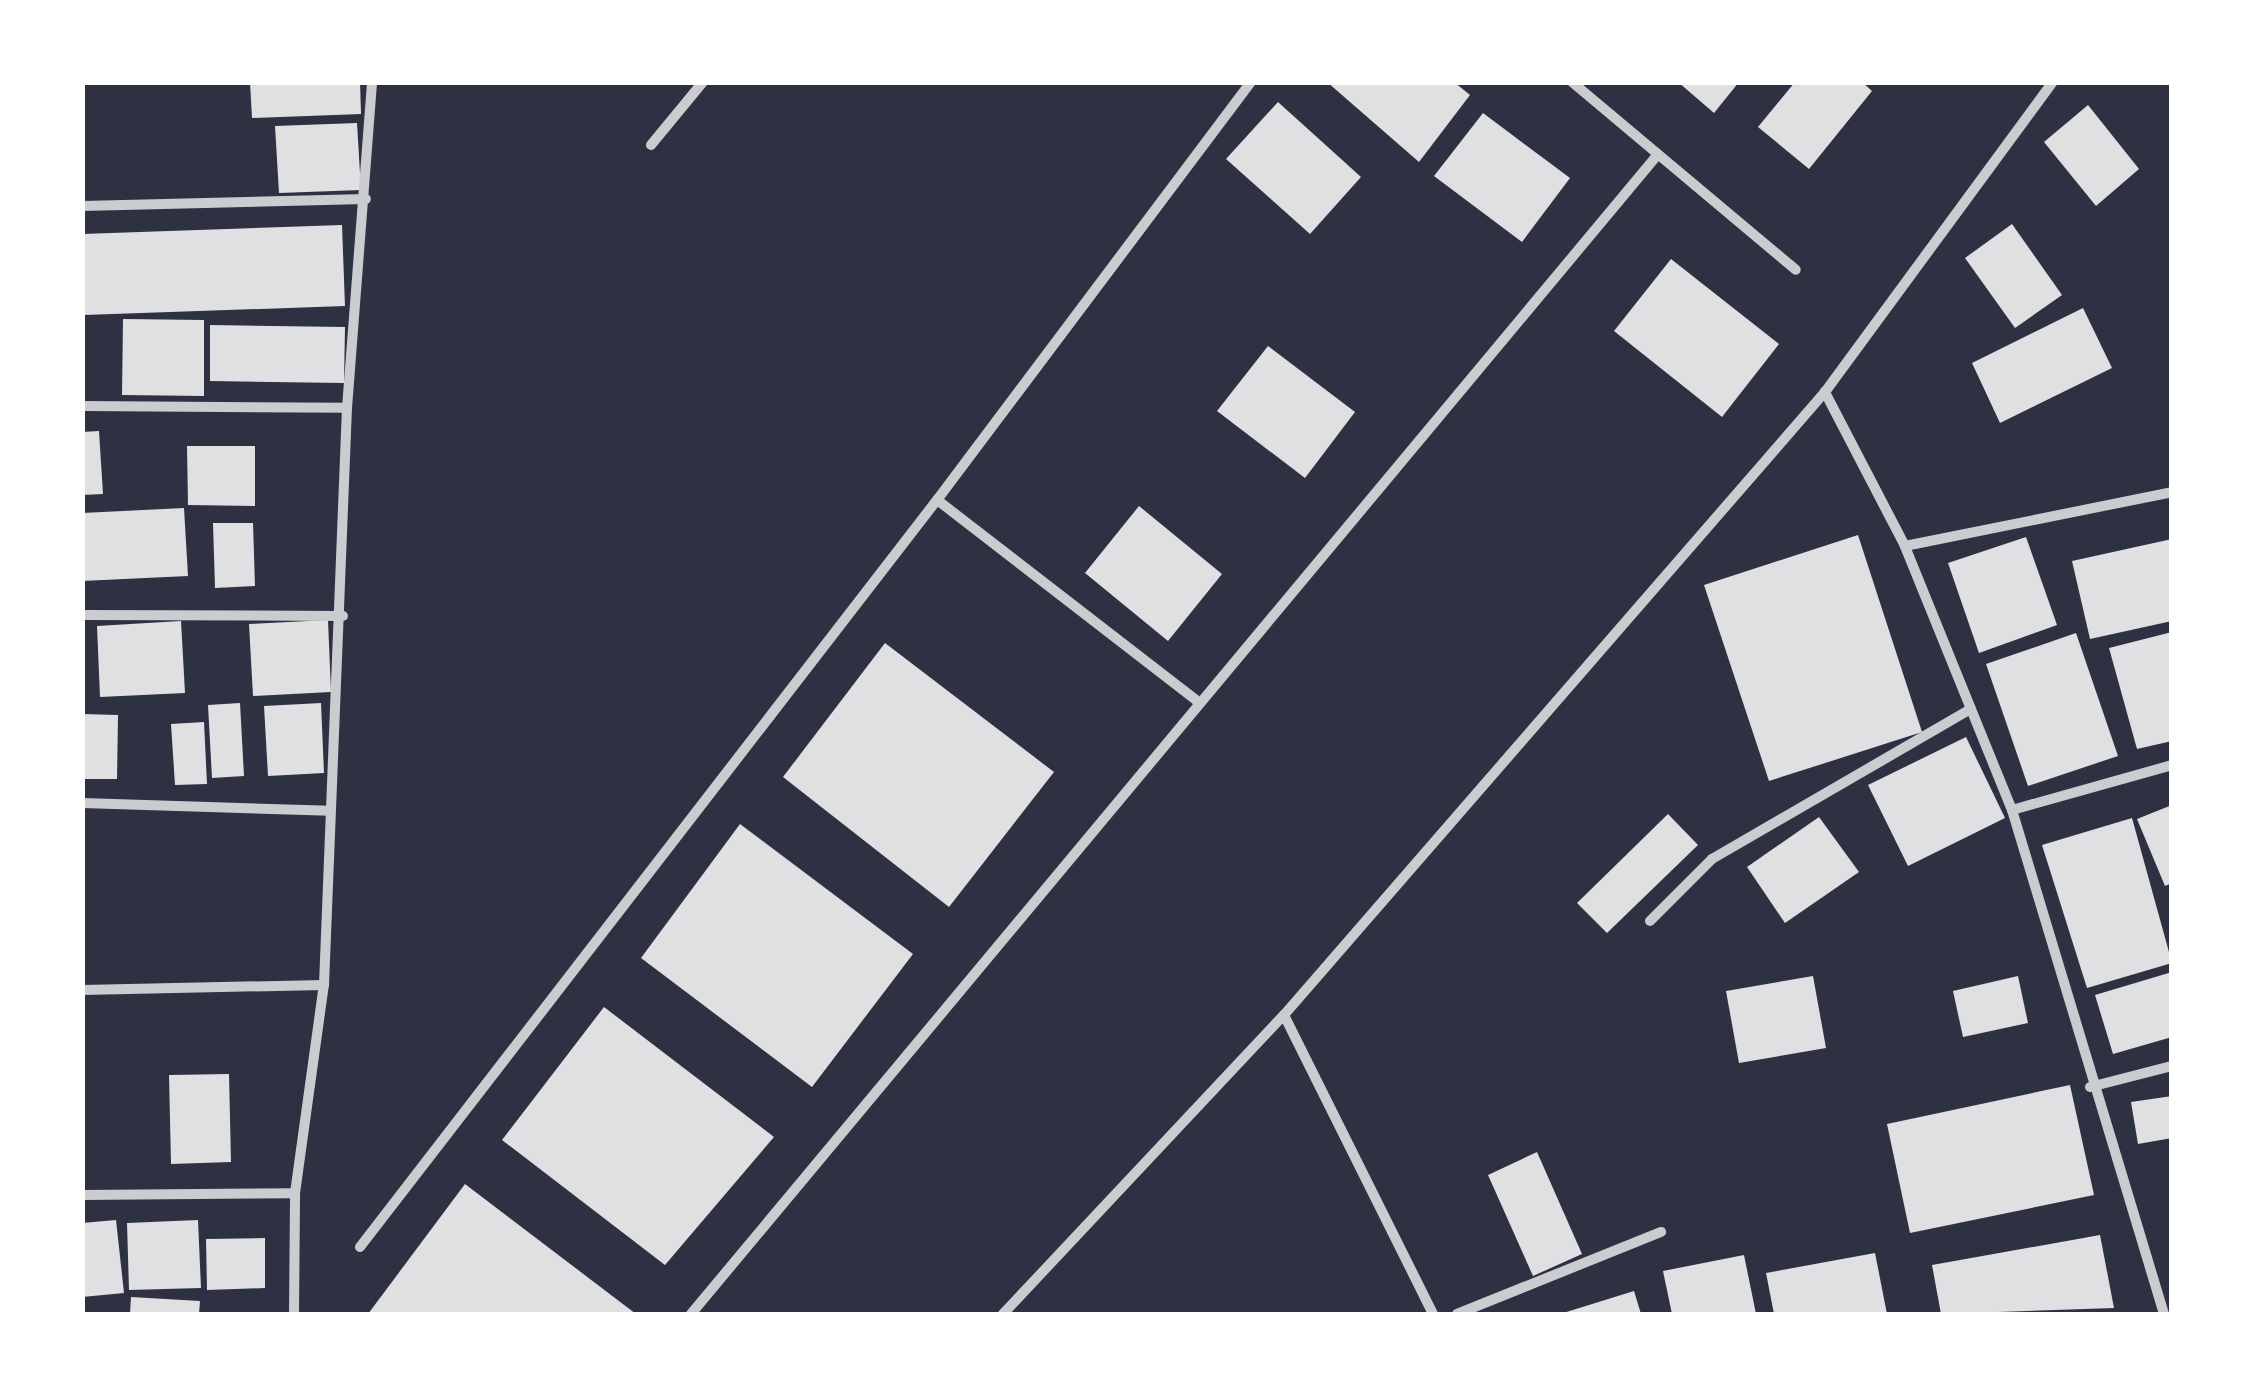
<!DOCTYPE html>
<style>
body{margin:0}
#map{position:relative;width:2254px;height:1397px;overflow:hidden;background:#2d3142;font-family:Jost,sans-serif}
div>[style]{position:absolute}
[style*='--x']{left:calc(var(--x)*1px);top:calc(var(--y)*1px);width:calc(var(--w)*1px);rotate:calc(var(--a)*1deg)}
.building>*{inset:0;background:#e0e0e3}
.minor>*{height:10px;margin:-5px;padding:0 5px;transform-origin:5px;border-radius:5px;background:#caccd0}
span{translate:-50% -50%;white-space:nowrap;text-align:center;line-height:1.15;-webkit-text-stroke:10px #fff;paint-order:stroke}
.frame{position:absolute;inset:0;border:85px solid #fff;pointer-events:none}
</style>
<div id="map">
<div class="building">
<div style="clip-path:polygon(250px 82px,360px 82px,361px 114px,252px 118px)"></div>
<div style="clip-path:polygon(1327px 82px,1454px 82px,1470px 95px,1419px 162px)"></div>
<div style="clip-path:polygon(1678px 82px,1739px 82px,1714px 113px)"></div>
<div style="clip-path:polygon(1795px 82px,1862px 82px,1872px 91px,1809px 169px,1758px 127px)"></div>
<div style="clip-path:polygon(1278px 102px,1361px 177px,1310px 234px,1226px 159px)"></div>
<div style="clip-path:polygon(2088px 105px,2139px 169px,2096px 206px,2044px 142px)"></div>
<div style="clip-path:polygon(1483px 113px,1570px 178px,1522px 242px,1434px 176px)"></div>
<div style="clip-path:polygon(357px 123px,361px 190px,279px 193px,275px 126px)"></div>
<div style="clip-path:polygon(2012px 224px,2062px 295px,2015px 328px,1965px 258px)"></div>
<div style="clip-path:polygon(342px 225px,345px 306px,84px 315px,82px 234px)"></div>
<div style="clip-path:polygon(1671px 259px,1779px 344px,1722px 417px,1614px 331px)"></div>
<div style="clip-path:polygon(2083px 308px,2112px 368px,2000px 423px,1972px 363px)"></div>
<div style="clip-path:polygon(123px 319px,204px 320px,204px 396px,122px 395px)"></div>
<div style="clip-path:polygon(210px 325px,345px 327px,344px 383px,210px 381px)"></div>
<div style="clip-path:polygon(1268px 346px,1355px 412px,1305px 478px,1217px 411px)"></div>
<div style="clip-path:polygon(99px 431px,103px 494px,82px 495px,82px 432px)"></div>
<div style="clip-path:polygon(187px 446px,255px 446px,255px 506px,188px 505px)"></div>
<div style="clip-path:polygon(1139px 506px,1222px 574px,1168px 641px,1085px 573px)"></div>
<div style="clip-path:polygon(184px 508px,188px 576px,82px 581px,82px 513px)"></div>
<div style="clip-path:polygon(213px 523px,253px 523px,255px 586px,215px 588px)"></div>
<div style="clip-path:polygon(1858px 535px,1922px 732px,1769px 781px,1704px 585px)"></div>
<div style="clip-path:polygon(2026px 537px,2057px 625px,1979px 653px,1948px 563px)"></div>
<div style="clip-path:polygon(2172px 539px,2172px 621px,2090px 639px,2072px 561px)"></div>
<div style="clip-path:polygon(328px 620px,331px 692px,253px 696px,249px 624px)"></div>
<div style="clip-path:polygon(181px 621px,185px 693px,100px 697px,97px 626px)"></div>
<div style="clip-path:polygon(2172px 632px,2172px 741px,2137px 749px,2109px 648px)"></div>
<div style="clip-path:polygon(2076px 633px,2118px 756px,2028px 786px,1986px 664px)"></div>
<div style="clip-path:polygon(885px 643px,1054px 772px,949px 907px,783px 777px)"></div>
<div style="clip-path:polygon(240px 703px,244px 776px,212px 778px,208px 705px)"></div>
<div style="clip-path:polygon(321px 703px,324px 773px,268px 776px,264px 706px)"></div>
<div style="clip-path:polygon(82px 714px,118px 715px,117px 779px,82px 779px)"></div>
<div style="clip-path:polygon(204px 722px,207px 784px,175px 785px,171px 724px)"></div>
<div style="clip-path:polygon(1966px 737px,2005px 818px,1908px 866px,1868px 785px)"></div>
<div style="clip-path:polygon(2172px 805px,2172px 883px,2165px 886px,2137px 819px)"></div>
<div style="clip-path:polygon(1668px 814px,1698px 845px,1607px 933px,1577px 903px)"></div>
<div style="clip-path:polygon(1819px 817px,1859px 872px,1785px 923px,1747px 867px)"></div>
<div style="clip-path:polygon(2132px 818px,2172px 963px,2087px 988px,2042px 845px)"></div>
<div style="clip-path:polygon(740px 824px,913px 954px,812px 1087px,641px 958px)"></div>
<div style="clip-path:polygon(2172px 972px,2172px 1037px,2113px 1054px,2095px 995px)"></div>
<div style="clip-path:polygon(1813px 976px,1826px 1048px,1739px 1063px,1726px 991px)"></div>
<div style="clip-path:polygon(2018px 976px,2028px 1023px,1963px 1037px,1953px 991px)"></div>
<div style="clip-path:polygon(604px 1007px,774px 1137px,665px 1265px,502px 1140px)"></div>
<div style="clip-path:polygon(229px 1074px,231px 1162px,171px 1164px,169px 1075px)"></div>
<div style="clip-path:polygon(2070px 1085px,2094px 1195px,1910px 1233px,1887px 1124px)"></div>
<div style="clip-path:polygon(2172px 1096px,2172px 1138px,2138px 1144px,2131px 1102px)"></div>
<div style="clip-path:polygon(1537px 1152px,1582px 1254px,1533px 1276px,1488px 1175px)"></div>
<div style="clip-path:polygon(465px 1184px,636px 1314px,368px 1314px)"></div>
<div style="clip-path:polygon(116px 1220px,124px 1293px,82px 1297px,82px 1223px)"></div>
<div style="clip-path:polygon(198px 1220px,201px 1288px,129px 1290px,127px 1223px)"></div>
<div style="clip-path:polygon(2100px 1235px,2114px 1308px,1941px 1314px,1932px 1265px)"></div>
<div style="clip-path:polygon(265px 1238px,265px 1288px,207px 1290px,206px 1239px)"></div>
<div style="clip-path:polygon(1875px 1253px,1887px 1314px,1774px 1314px,1766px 1273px)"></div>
<div style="clip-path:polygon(1744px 1255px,1756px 1314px,1672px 1314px,1663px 1271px)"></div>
<div style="clip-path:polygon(1634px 1291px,1641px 1314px,1560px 1314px)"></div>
<div style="clip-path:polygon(131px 1297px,200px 1301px,199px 1314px,130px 1314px)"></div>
</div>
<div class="minor">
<div style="--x:1572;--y:82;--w:292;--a:40"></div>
<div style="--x:651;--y:145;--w:82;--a:-50.5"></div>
<div style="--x:82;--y:206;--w:284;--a:-1.4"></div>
<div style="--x:82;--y:406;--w:265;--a:0.4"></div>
<div style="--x:1905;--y:546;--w:174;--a:-117.5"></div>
<div style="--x:1825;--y:392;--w:385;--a:-53.7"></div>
<div style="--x:82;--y:615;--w:261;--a:0.2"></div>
<div style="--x:1196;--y:700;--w:327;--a:-142.3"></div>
<div style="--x:937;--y:500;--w:523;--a:-53.09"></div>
<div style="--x:82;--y:803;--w:248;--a:1.8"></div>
<div style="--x:2012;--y:810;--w:166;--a:-15.7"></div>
<div style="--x:1650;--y:921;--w:88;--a:-45"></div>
<div style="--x:1712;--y:859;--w:299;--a:-30.1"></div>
<div style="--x:82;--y:990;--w:242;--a:-1.2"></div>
<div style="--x:1284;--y:1015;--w:334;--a:63.5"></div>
<div style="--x:2090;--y:1087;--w:85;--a:-14.4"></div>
<div style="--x:82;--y:1195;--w:213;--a:-0.5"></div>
<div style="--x:360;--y:1247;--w:944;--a:-52.32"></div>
<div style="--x:294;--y:1314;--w:121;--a:-89.5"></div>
<div style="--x:295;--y:1193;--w:210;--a:-82.1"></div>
<div style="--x:324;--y:985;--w:577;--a:-87.72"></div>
<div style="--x:347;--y:408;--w:327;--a:-85.6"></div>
<div style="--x:691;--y:1314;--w:1510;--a:-50.18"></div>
<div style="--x:1003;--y:1314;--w:410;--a:-46.8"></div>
<div style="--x:1284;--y:1015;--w:825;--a:-49.03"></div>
<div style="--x:1457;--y:1314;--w:220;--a:-21.9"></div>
<div style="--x:2164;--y:1314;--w:526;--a:-106.78"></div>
<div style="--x:2012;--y:810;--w:285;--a:-112.1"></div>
<div style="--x:1905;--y:546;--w:272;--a:-11.4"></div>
</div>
<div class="frame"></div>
</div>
